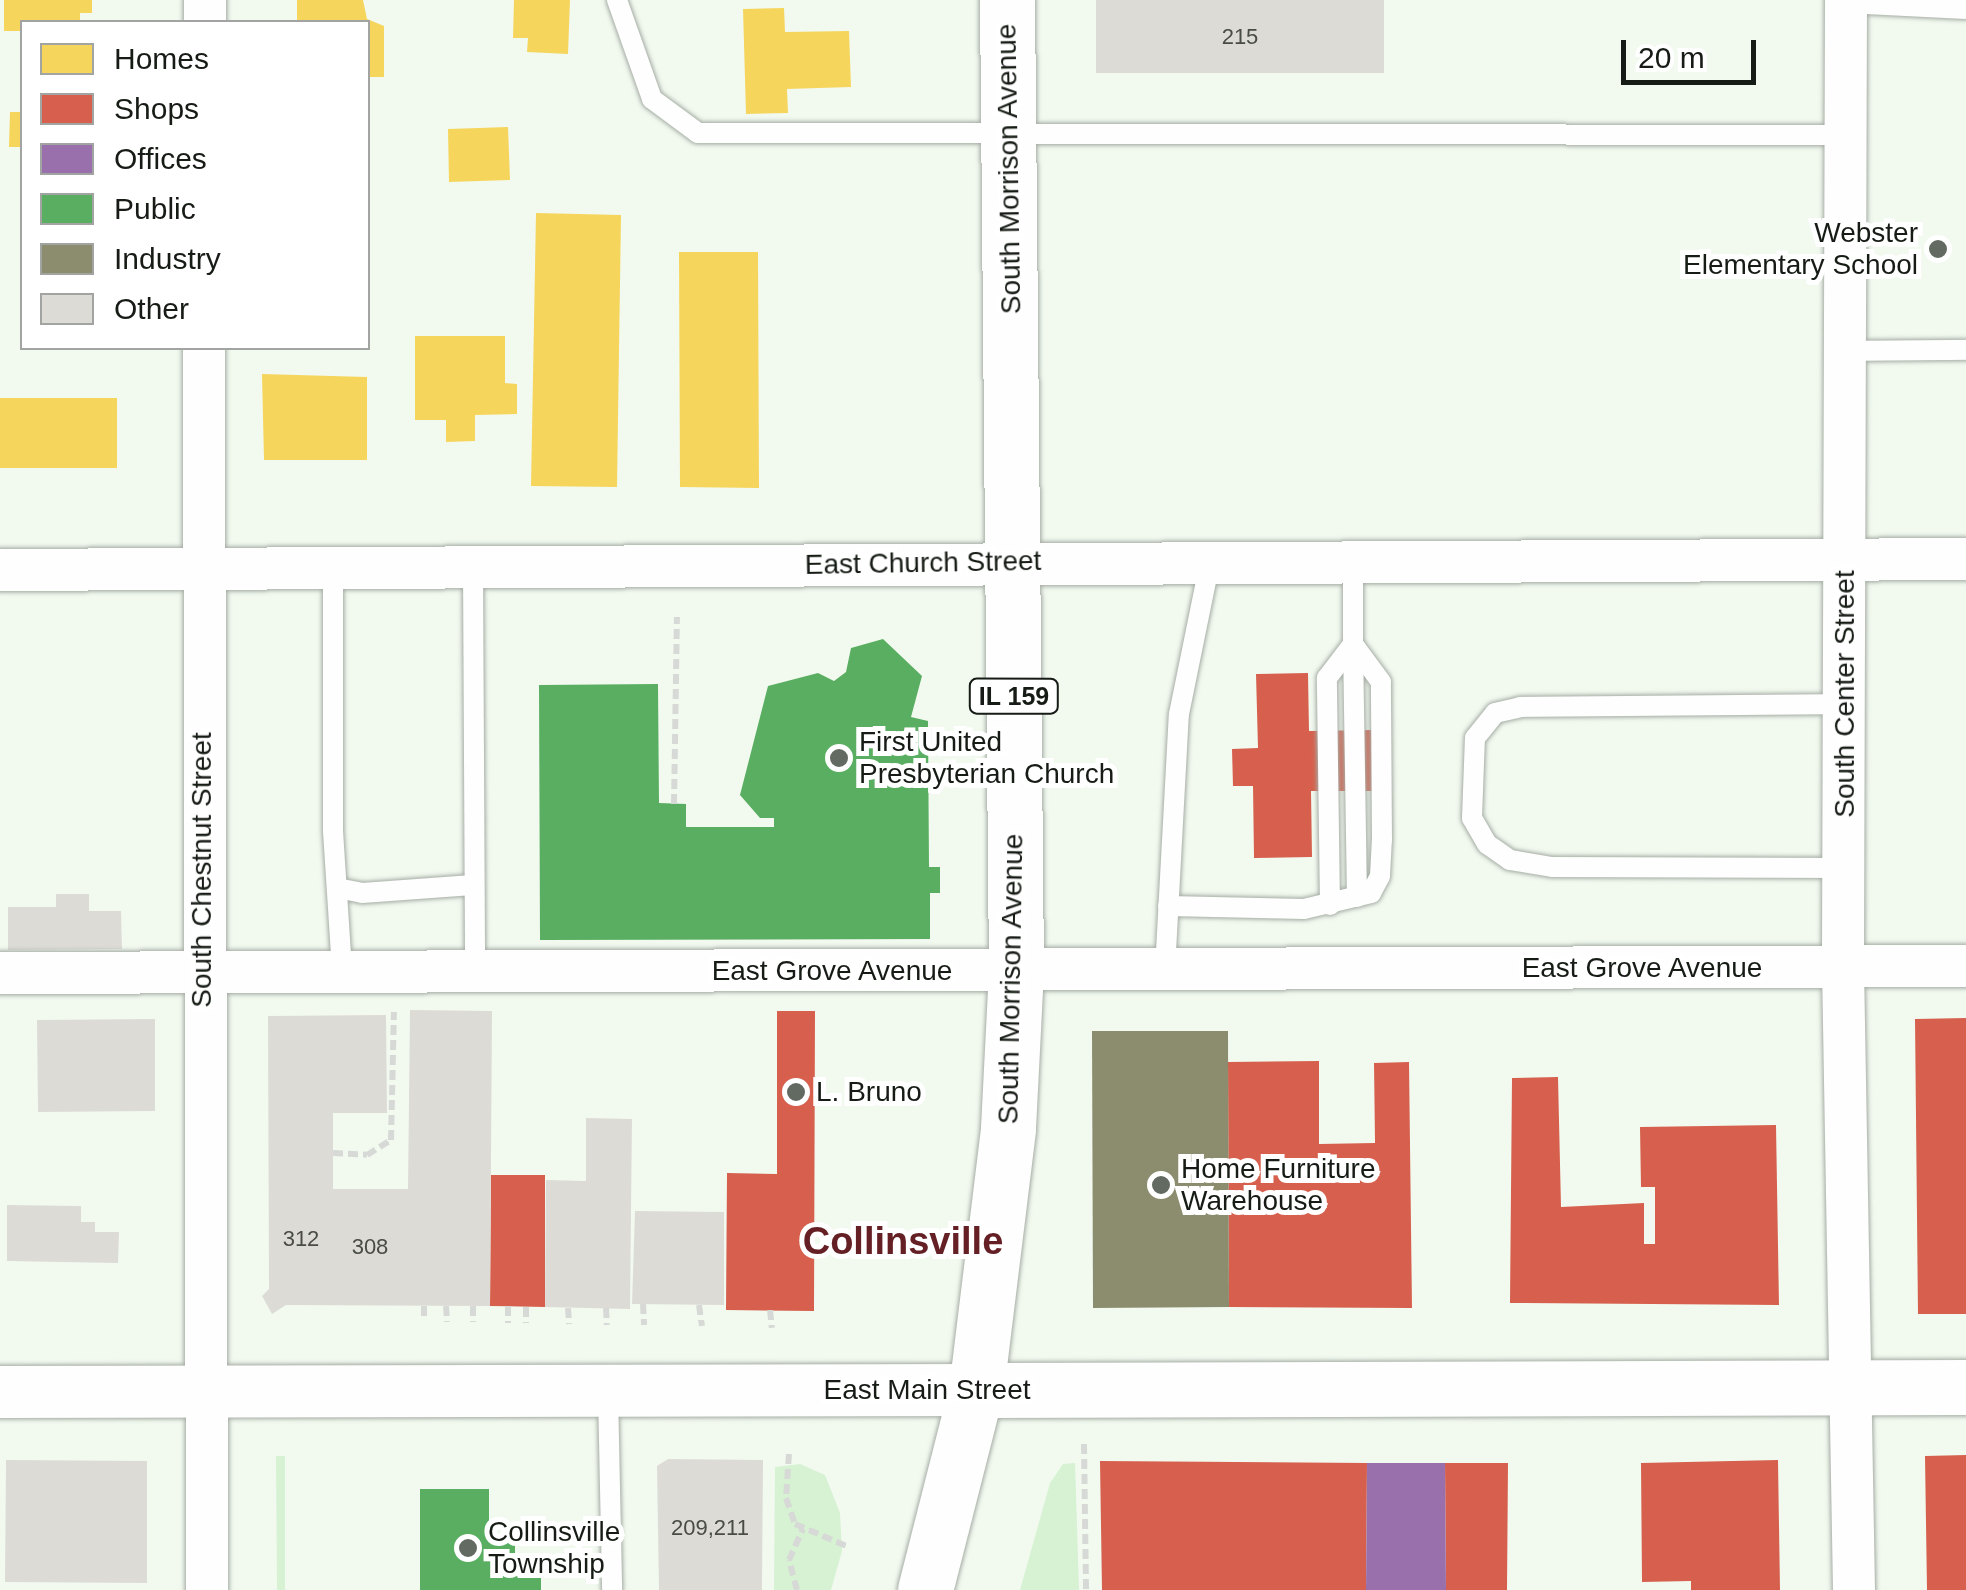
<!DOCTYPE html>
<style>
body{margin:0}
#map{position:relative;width:1966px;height:1590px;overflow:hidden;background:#f2faf0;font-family:Arial,sans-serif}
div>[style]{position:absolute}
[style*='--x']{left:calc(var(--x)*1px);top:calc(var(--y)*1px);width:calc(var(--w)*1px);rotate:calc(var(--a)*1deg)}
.green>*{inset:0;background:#d7f1d3}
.homes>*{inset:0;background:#f6d55c}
.shops>*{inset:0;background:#d6604d}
.offices>*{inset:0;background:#9970ab}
.public>*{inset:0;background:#5aae61}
.industry>*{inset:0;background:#8c8c6e}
.building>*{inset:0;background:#dddbd6}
.path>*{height:6px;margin-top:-3px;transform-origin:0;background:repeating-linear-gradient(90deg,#d7d9d6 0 10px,transparent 0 15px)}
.roads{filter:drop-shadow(0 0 2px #a6ada5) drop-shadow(0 0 2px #a6ada5)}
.service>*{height:20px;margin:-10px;padding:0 10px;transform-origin:10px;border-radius:10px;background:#fdfefd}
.minor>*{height:42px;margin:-21px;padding:0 21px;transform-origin:21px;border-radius:21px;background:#fdfefd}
.tertiary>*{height:52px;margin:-26px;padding:0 26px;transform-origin:26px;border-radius:26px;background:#fdfefd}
.secondary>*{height:55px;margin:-27.5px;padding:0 27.5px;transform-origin:27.5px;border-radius:27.5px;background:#fdfefd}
.primary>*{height:55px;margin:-27.5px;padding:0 27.5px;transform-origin:27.5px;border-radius:27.5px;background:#fdfefd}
.dots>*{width:28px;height:28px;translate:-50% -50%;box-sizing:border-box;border:5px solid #fff;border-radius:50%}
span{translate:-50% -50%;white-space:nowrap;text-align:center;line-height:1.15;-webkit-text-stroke:10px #fff;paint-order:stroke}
.number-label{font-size:22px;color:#484c45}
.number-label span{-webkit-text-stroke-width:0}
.shield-label span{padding:2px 8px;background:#fff;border:2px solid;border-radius:8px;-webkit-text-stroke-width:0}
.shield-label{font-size:25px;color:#161c15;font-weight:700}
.street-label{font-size:28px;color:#161c15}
.poi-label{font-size:28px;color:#161c15}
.right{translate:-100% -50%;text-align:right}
.left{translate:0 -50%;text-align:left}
.district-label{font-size:38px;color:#652026;font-weight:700}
.legend{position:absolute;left:20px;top:20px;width:350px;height:330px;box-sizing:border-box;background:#fff;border:2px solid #a2a4a1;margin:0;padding:12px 18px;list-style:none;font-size:30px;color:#161c15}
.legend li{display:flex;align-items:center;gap:20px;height:50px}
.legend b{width:50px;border:2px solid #a2a4a1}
.scale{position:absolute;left:1621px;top:40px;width:135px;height:45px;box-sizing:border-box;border:5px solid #161c15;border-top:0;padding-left:12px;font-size:30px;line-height:35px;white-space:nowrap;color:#161c15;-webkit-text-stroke:8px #fff;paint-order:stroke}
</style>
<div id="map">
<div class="green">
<div style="clip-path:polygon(276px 1456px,285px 1456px,285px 1590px,277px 1590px)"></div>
<div style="clip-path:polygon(1075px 1463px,1079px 1590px,1020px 1590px,1050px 1483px,1063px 1464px)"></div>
<div style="clip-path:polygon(800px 1464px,825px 1475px,840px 1513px,842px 1551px,831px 1590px,774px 1590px,775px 1467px)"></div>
</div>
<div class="homes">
<div style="clip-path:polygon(4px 0,92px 0,92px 13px,80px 13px,80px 22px,22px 22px,22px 31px,4px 31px)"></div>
<div style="clip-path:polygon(297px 0,363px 0,367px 19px,384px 26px,384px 77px,368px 77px,368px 22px,297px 22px)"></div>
<div style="clip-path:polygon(514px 0,570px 0,568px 54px,527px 52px,528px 38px,513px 38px)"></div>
<div style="clip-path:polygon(784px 8px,785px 32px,849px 31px,851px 87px,787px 89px,788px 113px,746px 114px,743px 9px)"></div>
<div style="clip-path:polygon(10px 112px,22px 112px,22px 147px,9px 147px)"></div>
<div style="clip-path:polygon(508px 127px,510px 180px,449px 182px,448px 129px)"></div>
<div style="clip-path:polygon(536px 213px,621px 215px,617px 487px,531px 486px)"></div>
<div style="clip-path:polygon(679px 252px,758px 252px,759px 488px,680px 487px)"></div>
<div style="clip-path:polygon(415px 336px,505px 336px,505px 383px,517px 384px,517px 414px,475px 415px,475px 441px,446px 442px,446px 420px,415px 420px)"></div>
<div style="clip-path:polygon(262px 374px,367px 377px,367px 460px,264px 460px)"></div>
<div style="clip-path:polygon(0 398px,117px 398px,117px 468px,0 468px)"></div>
</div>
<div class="shops">
<div style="clip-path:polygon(1308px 673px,1309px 731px,1374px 730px,1375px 791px,1311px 791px,1312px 857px,1254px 858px,1253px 786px,1233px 786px,1232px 749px,1258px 748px,1256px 674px)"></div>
<div style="clip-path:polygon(777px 1011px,815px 1011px,814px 1311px,726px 1310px,727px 1173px,777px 1174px)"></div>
<div style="clip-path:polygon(1966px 1018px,1966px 1314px,1918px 1314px,1915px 1019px)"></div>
<div style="clip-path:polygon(1319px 1061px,1319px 1144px,1375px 1143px,1374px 1063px,1409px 1062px,1412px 1308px,1229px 1307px,1228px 1062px)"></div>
<div style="clip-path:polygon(1558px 1077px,1561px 1207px,1644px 1203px,1644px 1244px,1655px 1244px,1655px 1187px,1641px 1187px,1640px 1127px,1776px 1125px,1779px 1305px,1510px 1303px,1512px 1078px)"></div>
<div style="clip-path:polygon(491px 1175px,545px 1175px,545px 1307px,490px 1306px)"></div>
<div style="clip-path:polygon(1966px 1455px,1966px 1590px,1927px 1590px,1925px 1456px)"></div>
<div style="clip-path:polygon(1778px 1460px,1780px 1590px,1691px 1590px,1691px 1581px,1642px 1582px,1641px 1463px)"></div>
<div style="clip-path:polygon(1100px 1461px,1367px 1463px,1366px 1590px,1102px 1590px)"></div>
<div style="clip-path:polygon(1445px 1463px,1508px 1463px,1507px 1590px,1446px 1590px)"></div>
</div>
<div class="offices">
<div style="clip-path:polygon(1367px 1463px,1445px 1463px,1446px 1590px,1366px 1590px)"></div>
</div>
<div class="public">
<div style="clip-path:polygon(883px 639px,922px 676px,911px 717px,928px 721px,929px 867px,940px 867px,940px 893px,930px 893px,930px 939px,540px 940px,539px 685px,658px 684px,659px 803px,686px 804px,686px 827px,774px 827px,774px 818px,760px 818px,740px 795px,768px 686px,818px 673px,834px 681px,846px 672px,851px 648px)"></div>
<div style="clip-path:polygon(420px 1489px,489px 1489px,489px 1536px,515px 1536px,515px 1559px,541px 1559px,541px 1590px,420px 1590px)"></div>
</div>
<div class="industry">
<div style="clip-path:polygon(1092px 1031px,1228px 1031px,1229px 1307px,1093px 1308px)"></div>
</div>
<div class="building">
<div style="clip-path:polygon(1096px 0,1384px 0,1384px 73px,1096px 73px)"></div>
<div style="clip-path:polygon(56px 894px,89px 894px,89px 911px,121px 911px,122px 949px,8px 950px,8px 907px,56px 907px)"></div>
<div style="clip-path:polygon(410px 1010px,492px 1011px,490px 1306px,286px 1305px,272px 1314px,262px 1296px,269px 1289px,268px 1016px,386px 1015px,387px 1113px,333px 1113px,333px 1189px,408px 1189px)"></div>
<div style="clip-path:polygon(155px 1019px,155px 1111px,38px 1112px,37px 1020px)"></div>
<div style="clip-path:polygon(586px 1118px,632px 1119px,630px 1309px,545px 1307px,546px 1180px,586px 1181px)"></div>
<div style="clip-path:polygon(7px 1205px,81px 1206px,81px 1222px,95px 1222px,95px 1232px,119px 1232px,118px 1263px,7px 1261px)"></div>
<div style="clip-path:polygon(635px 1211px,724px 1212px,724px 1305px,632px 1304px)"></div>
<div style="clip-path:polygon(668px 1459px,763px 1460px,762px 1590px,659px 1590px,657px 1466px)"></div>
<div style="clip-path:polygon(6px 1460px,147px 1461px,147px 1583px,5px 1582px)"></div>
</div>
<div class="path">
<div style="--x:674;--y:804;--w:187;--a:-89.1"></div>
<div style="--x:333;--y:1153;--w:34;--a:3"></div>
<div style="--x:367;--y:1155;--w:28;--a:-32"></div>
<div style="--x:391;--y:1140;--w:128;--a:-88.7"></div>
<div style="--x:643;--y:1304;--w:21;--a:87"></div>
<div style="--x:699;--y:1305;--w:21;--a:82"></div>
<div style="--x:424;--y:1306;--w:15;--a:90"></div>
<div style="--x:446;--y:1306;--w:16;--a:86"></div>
<div style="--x:473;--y:1306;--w:16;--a:90"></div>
<div style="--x:508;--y:1306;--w:17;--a:90"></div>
<div style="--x:526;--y:1307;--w:16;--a:90"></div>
<div style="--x:568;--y:1308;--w:16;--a:86"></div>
<div style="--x:606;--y:1308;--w:17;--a:87"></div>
<div style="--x:770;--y:1310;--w:18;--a:84"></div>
<div style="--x:1084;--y:1444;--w:146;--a:89.2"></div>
<div style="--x:789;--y:1454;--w:44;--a:93.9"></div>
<div style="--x:786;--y:1498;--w:28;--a:71"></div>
<div style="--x:795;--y:1524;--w:59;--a:23.1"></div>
<div style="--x:797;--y:1590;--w:31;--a:-105"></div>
<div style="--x:789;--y:1560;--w:34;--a:-66"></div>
</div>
<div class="roads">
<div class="service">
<div style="--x:617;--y:0;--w:105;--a:70.5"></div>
<div style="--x:652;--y:99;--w:57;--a:36.5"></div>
<div style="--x:698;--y:133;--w:1145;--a:0.1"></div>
<div style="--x:1846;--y:3;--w:120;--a:2.9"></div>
<div style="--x:1844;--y:351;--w:122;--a:-0.5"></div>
<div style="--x:473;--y:567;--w:404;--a:89.7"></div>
<div style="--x:333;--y:568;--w:263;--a:90"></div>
<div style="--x:333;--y:831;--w:140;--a:86.3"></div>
<div style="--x:1353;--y:644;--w:253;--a:89.1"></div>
<div style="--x:1844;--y:868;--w:292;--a:-179.8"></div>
<div style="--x:1552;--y:867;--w:43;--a:-170.5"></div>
<div style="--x:1510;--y:860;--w:28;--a:-145"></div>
<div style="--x:1487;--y:844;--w:30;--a:-120"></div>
<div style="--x:1472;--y:818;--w:80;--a:-87.9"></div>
<div style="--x:1475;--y:738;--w:32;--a:-51"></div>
<div style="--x:1495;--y:713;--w:26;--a:-13"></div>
<div style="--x:1520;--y:707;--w:325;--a:-0.5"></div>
<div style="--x:337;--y:888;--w:25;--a:11"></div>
<div style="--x:362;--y:893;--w:111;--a:-4.1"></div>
<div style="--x:1330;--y:905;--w:227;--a:-90.8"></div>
<div style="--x:1327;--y:678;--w:43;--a:-52.6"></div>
<div style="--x:1168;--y:906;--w:136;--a:1.3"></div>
<div style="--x:1304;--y:909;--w:69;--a:-13.4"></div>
<div style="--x:1371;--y:893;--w:19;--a:-62"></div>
<div style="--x:1380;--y:876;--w:36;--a:-87"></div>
<div style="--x:1382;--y:840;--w:158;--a:-90.4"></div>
<div style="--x:1381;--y:682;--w:47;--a:-126.4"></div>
<div style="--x:1353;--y:644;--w:84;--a:-90"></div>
<div style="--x:1165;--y:970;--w:256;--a:-86.9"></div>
<div style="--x:1179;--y:714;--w:156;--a:-78.5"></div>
<div style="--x:608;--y:1392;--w:198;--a:88.8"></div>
</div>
<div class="minor">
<div style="--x:1846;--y:0;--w:967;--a:90.18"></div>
<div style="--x:1843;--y:967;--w:623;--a:88.99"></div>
<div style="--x:205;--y:22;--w:22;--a:-90"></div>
<div style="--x:204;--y:348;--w:1242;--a:89.86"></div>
<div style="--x:0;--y:570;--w:1966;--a:-0.32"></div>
<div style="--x:0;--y:973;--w:1966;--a:-0.2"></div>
</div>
<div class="tertiary">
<div style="--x:0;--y:1392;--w:976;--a:-0.12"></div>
</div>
<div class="secondary">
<div style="--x:976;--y:1390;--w:990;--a:-0.17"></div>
</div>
<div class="primary">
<div style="--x:925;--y:1590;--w:206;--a:-75.7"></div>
<div style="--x:976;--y:1390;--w:264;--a:-83"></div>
<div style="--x:1008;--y:1128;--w:157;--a:-87.1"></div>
<div style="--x:1016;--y:971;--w:971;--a:-90.53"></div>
</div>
</div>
<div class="dots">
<div style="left:1938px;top:249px;background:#636a62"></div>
<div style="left:839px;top:758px;background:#636a62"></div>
<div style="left:796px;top:1092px;background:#636a62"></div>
<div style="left:1161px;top:1185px;background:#636a62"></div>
<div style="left:468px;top:1548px;background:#636a62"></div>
</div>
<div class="number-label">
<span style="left:1240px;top:37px">215</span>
<span style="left:301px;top:1239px">312</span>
<span style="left:370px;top:1247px">308</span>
<span style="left:710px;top:1528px">209,211</span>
</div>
<div class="shield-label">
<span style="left:1014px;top:696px">IL 159</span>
</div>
<div class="street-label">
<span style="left:1009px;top:169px;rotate:-91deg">South Morrison Avenue</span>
<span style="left:923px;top:563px;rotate:-1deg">East Church Street</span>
<span style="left:1845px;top:694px;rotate:-90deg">South Center Street</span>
<span style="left:202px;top:870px;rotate:-90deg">South Chestnut Street</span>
<span style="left:1642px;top:968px">East Grove Avenue</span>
<span style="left:832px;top:971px">East Grove Avenue</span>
<span style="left:1011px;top:979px;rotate:-89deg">South Morrison Avenue</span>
<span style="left:927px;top:1390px">East Main Street</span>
</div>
<div class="poi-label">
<span class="right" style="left:1918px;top:249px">Webster<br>Elementary School</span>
<span class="left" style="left:859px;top:758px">First United<br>Presbyterian Church</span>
<span class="left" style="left:816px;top:1092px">L. Bruno</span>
<span class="left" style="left:1181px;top:1185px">Home Furniture<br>Warehouse</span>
<span class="left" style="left:488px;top:1548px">Collinsville<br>Township</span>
</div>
<div class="district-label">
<span style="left:903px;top:1242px">Collinsville</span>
</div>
<ul class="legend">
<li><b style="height:28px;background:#f6d55c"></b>Homes</li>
<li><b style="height:28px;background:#d6604d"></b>Shops</li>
<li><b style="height:28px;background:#9970ab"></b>Offices</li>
<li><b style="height:28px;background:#5aae61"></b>Public</li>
<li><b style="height:28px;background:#8c8c6e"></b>Industry</li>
<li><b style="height:28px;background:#dddbd6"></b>Other</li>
</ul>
<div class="scale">20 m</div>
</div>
